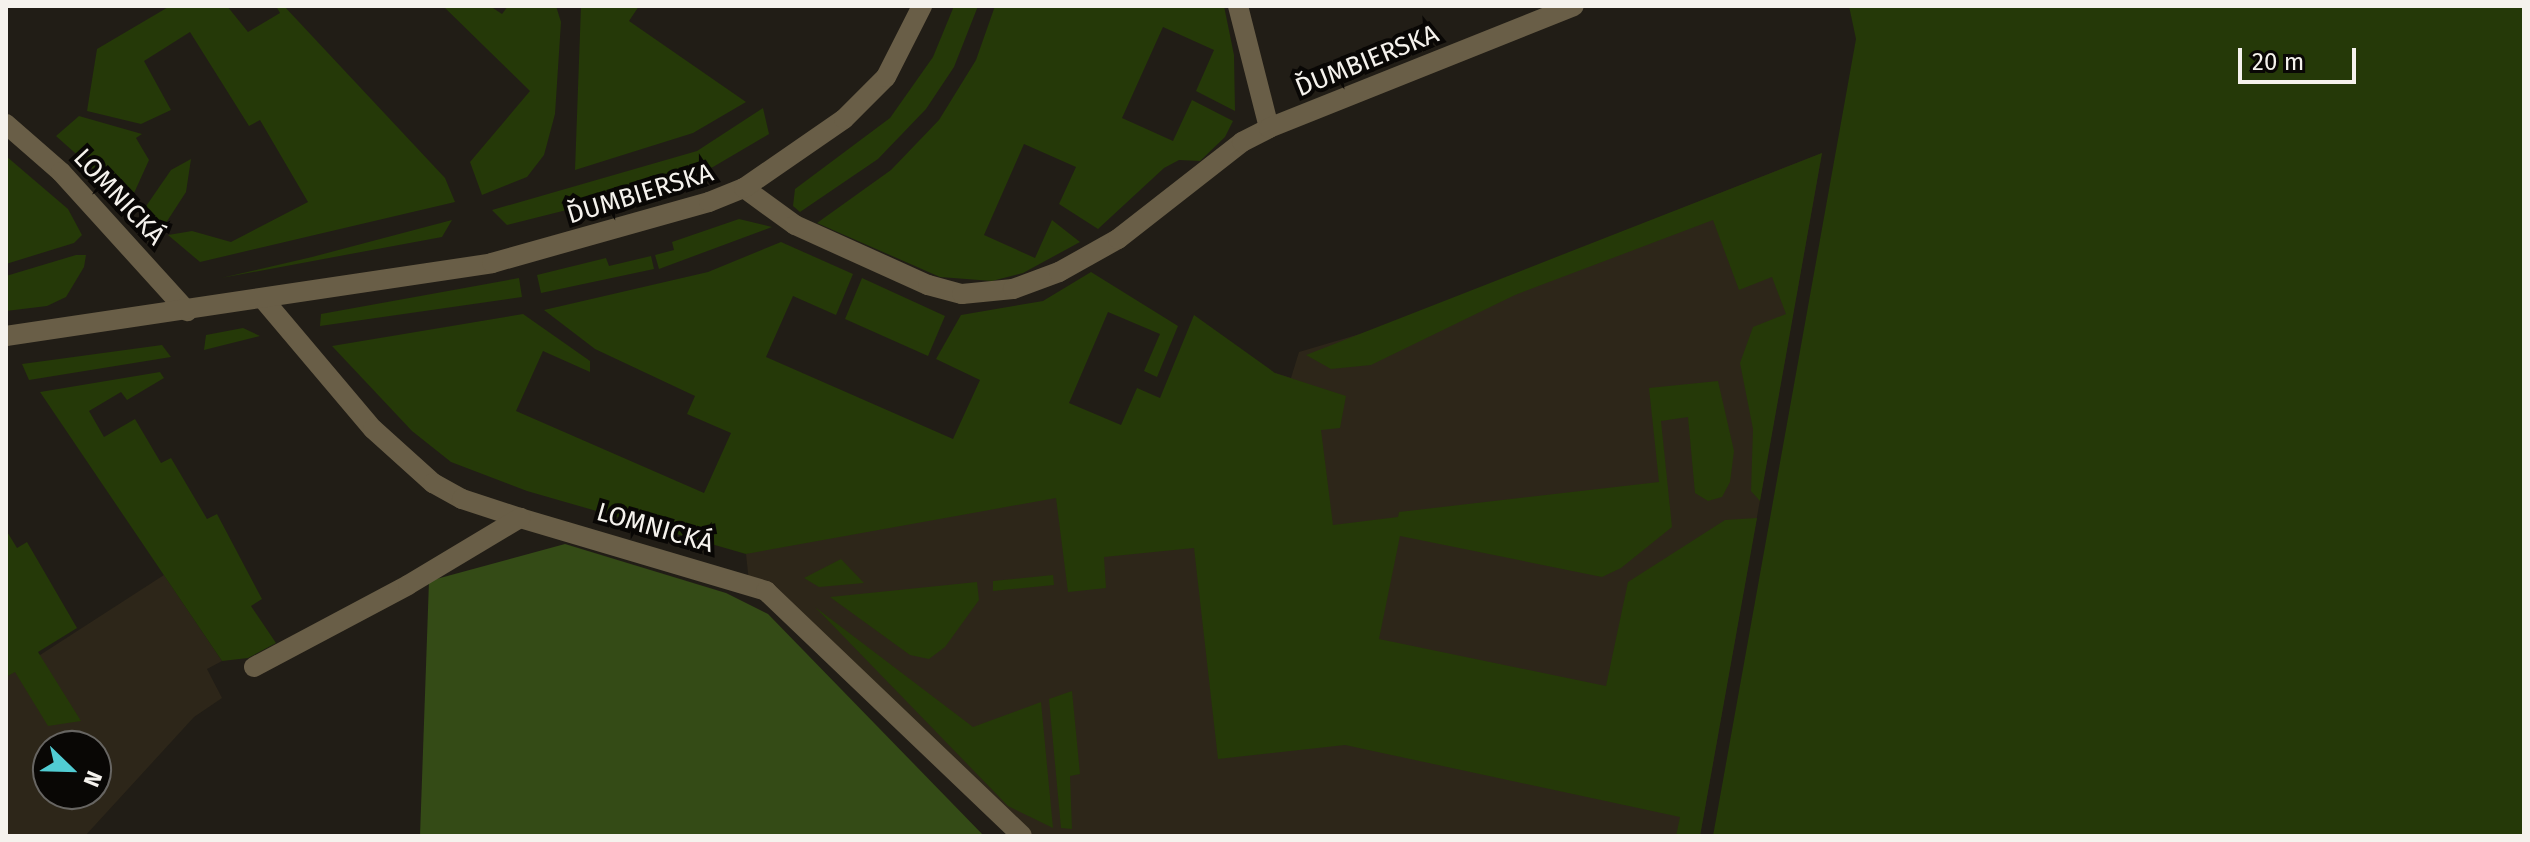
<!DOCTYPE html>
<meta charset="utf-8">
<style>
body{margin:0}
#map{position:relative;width:2530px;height:842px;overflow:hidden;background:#211d16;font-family:"Fira Sans",sans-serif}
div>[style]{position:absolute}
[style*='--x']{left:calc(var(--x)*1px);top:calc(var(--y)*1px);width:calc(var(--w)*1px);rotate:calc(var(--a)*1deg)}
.built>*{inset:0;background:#2d2619}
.green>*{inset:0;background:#253908}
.forest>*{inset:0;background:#344b16}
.minor>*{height:20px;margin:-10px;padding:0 10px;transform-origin:10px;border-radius:10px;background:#695e47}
span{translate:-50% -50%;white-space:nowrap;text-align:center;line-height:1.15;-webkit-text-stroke:8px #090705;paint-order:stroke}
.street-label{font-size:26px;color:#f5f2ed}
.frame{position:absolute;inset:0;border:8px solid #f5f2ed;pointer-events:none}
.north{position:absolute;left:32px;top:730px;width:80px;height:80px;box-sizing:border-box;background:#090705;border:2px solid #676562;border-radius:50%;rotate:113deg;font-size:22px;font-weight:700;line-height:32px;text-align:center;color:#f5f2ed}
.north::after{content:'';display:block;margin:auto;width:28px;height:36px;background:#51ccd3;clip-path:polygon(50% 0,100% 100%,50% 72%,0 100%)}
.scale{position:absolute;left:2238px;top:48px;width:118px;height:36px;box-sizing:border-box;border:4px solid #f5f2ed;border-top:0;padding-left:10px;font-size:24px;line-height:28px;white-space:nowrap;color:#f5f2ed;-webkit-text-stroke:6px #090705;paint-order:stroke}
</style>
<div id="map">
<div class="built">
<div style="clip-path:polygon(1822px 153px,1700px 836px,1022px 836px,749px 582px,746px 554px,1275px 373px,1291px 378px,1299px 352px,1370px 331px)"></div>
<div style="clip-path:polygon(evenodd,164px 575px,222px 661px,207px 669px,222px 698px,194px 717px,85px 836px,6px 836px,6px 677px,164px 575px,48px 746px,96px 746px,96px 794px,48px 794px,48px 746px)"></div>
</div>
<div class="green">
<div style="clip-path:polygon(170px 6px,227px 6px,248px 32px,280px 13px,276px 6px,284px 6px,445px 178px,455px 202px,200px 262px,168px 235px,192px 231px,231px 242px,308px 202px,260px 120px,249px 126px,190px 32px,144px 61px,171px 110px,141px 124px,87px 111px,97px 49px)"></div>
<div style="clip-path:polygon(443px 6px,490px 6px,502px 14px,508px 6px,556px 6px,561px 22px,555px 114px,544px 155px,527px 177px,482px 195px,470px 162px,530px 91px)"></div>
<div style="clip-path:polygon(581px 6px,639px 6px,629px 21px,746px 102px,693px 133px,575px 170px)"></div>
<div style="clip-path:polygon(954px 6px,978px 6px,954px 67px,926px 109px,878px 159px,800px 212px,793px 206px,795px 189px,890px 118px,933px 57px)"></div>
<div style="clip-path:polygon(995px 6px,1224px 6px,1234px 55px,1235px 111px,1196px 91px,1214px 50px,1163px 27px,1122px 118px,1173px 141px,1192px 100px,1233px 121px,1225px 137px,1200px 161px,1179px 160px,1164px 168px,1098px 229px,1059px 204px,1076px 167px,1024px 144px,984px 235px,1035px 258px,1052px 220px,1080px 242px,1023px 273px,992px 281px,940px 277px,817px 223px,891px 170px,939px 120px,976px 60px)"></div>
<div style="clip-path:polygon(1849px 6px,2524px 6px,2524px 836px,1713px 836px,1856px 39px)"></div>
<div style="clip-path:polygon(763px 108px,769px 134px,713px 167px,670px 184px,507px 225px,492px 210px,697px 151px)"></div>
<div style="clip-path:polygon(79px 116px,142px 134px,136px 138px,149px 160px,130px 202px,56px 136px)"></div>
<div style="clip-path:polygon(1822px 153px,1760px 501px,1751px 491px,1753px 429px,1740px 363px,1753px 327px,1786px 314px,1772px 277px,1739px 290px,1713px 220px,1515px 295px,1371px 365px,1331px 369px,1306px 355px)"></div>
<div style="clip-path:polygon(6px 156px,68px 209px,82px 235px,74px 243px,6px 264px)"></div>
<div style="clip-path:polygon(191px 159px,186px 192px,162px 229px,142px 212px,171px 170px)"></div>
<div style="clip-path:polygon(739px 219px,772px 227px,659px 269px,655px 255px,674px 250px,672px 242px)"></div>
<div style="clip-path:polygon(452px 220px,442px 237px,221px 278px,312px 257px)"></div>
<div style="clip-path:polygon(781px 242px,853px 274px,836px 315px,793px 296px,766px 357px,953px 439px,980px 380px,936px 359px,961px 315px,1043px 301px,1091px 272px,1178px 326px,1157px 377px,1144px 371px,1160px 334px,1108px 312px,1069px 403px,1121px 425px,1137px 388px,1160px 398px,1194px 315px,1275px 373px,1346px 396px,1340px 428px,1321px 430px,1333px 525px,1398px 517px,1399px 512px,1659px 482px,1649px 388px,1718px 381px,1734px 451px,1730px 482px,1722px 497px,1708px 501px,1695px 493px,1688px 417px,1661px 421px,1672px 527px,1621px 568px,1602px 577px,1400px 536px,1379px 639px,1606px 686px,1628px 582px,1725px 520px,1757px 518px,1700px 836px,1676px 836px,1680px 817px,1345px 745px,1218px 759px,1194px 548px,1104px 557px,1106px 588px,1068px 592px,1056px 498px,746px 554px,527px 491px,451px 462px,412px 431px,332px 346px,523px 314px,590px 361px,590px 372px,543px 351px,516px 411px,704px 493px,731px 433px,687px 414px,695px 396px,595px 349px,544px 310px,708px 272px)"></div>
<div style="clip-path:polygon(76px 255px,86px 255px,84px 267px,66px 297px,47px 306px,6px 311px,6px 276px)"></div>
<div style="clip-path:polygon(651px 256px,654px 269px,541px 293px,537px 275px,606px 258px,609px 266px)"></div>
<div style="clip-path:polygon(519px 278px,522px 297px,320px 326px,321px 314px)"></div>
<div style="clip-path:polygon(862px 278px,945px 316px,928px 356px,845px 319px)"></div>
<div style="clip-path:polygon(243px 328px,260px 336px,204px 350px,206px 335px)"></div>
<div style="clip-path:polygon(162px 345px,171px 357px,29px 380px,22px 364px)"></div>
<div style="clip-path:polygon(160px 372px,164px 378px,127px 400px,121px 392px,89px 411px,104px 437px,135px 419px,161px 463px,171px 458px,207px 519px,217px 514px,262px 599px,251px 606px,276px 643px,248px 658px,222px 661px,40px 392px)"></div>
<div style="clip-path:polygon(6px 530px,17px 548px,27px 542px,77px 628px,38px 652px,81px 721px,48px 726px,15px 672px,6px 677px)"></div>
<div style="clip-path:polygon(841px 559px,864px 583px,819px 587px,804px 578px)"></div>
<div style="clip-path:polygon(1053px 575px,1054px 585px,993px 591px,993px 581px)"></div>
<div style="clip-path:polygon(977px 582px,979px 600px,945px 647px,929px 659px,910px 655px,830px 597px)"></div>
<div style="clip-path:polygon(815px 607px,973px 727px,1041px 702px,1053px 828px,1008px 806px)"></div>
<div style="clip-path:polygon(1072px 691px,1080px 774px,1070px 776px,1072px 829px,1061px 828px,1049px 699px)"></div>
</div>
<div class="forest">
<div style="clip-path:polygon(565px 544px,726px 593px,768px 614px,984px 836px,420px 836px,429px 581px)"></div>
</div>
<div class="minor">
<div style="--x:1238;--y:6;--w:126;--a:75.7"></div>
<div style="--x:6;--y:124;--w:73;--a:41.1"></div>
<div style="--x:61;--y:172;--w:188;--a:47.8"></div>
<div style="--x:744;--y:188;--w:63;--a:36"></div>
<div style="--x:795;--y:225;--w:146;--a:24.3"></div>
<div style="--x:928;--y:285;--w:35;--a:15"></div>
<div style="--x:962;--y:294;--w:51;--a:-5.6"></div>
<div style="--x:1013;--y:289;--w:49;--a:-20.3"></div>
<div style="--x:1059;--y:272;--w:68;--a:-29.2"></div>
<div style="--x:1118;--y:239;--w:157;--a:-38"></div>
<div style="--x:1242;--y:142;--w:30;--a:-27"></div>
<div style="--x:1269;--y:128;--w:328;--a:-21.8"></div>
<div style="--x:263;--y:299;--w:170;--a:49.8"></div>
<div style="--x:373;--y:429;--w:81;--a:42"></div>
<div style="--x:433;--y:483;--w:33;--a:29"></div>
<div style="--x:462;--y:499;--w:61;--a:18.1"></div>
<div style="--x:520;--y:518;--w:257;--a:16.5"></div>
<div style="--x:766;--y:591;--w:354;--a:43.7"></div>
<div style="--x:6;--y:336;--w:491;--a:-8.5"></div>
<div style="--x:492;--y:263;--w:225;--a:-15.7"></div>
<div style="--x:709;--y:202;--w:38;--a:-22"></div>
<div style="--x:744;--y:188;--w:121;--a:-34.6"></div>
<div style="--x:844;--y:119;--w:59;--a:-45"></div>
<div style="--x:886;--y:77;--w:80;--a:-63.1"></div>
<div style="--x:254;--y:667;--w:174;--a:-28"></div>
<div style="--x:408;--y:585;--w:131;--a:-30.9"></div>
</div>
<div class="street-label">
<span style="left:1367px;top:61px;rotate:-22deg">ĎUMBIERSKA</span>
<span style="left:640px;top:194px;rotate:-17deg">ĎUMBIERSKA</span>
<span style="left:119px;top:197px;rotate:47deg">LOMNICKÁ</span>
<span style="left:655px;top:528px;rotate:16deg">LOMNICKÁ</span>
</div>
<div class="frame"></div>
<div class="north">N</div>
<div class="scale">20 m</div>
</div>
